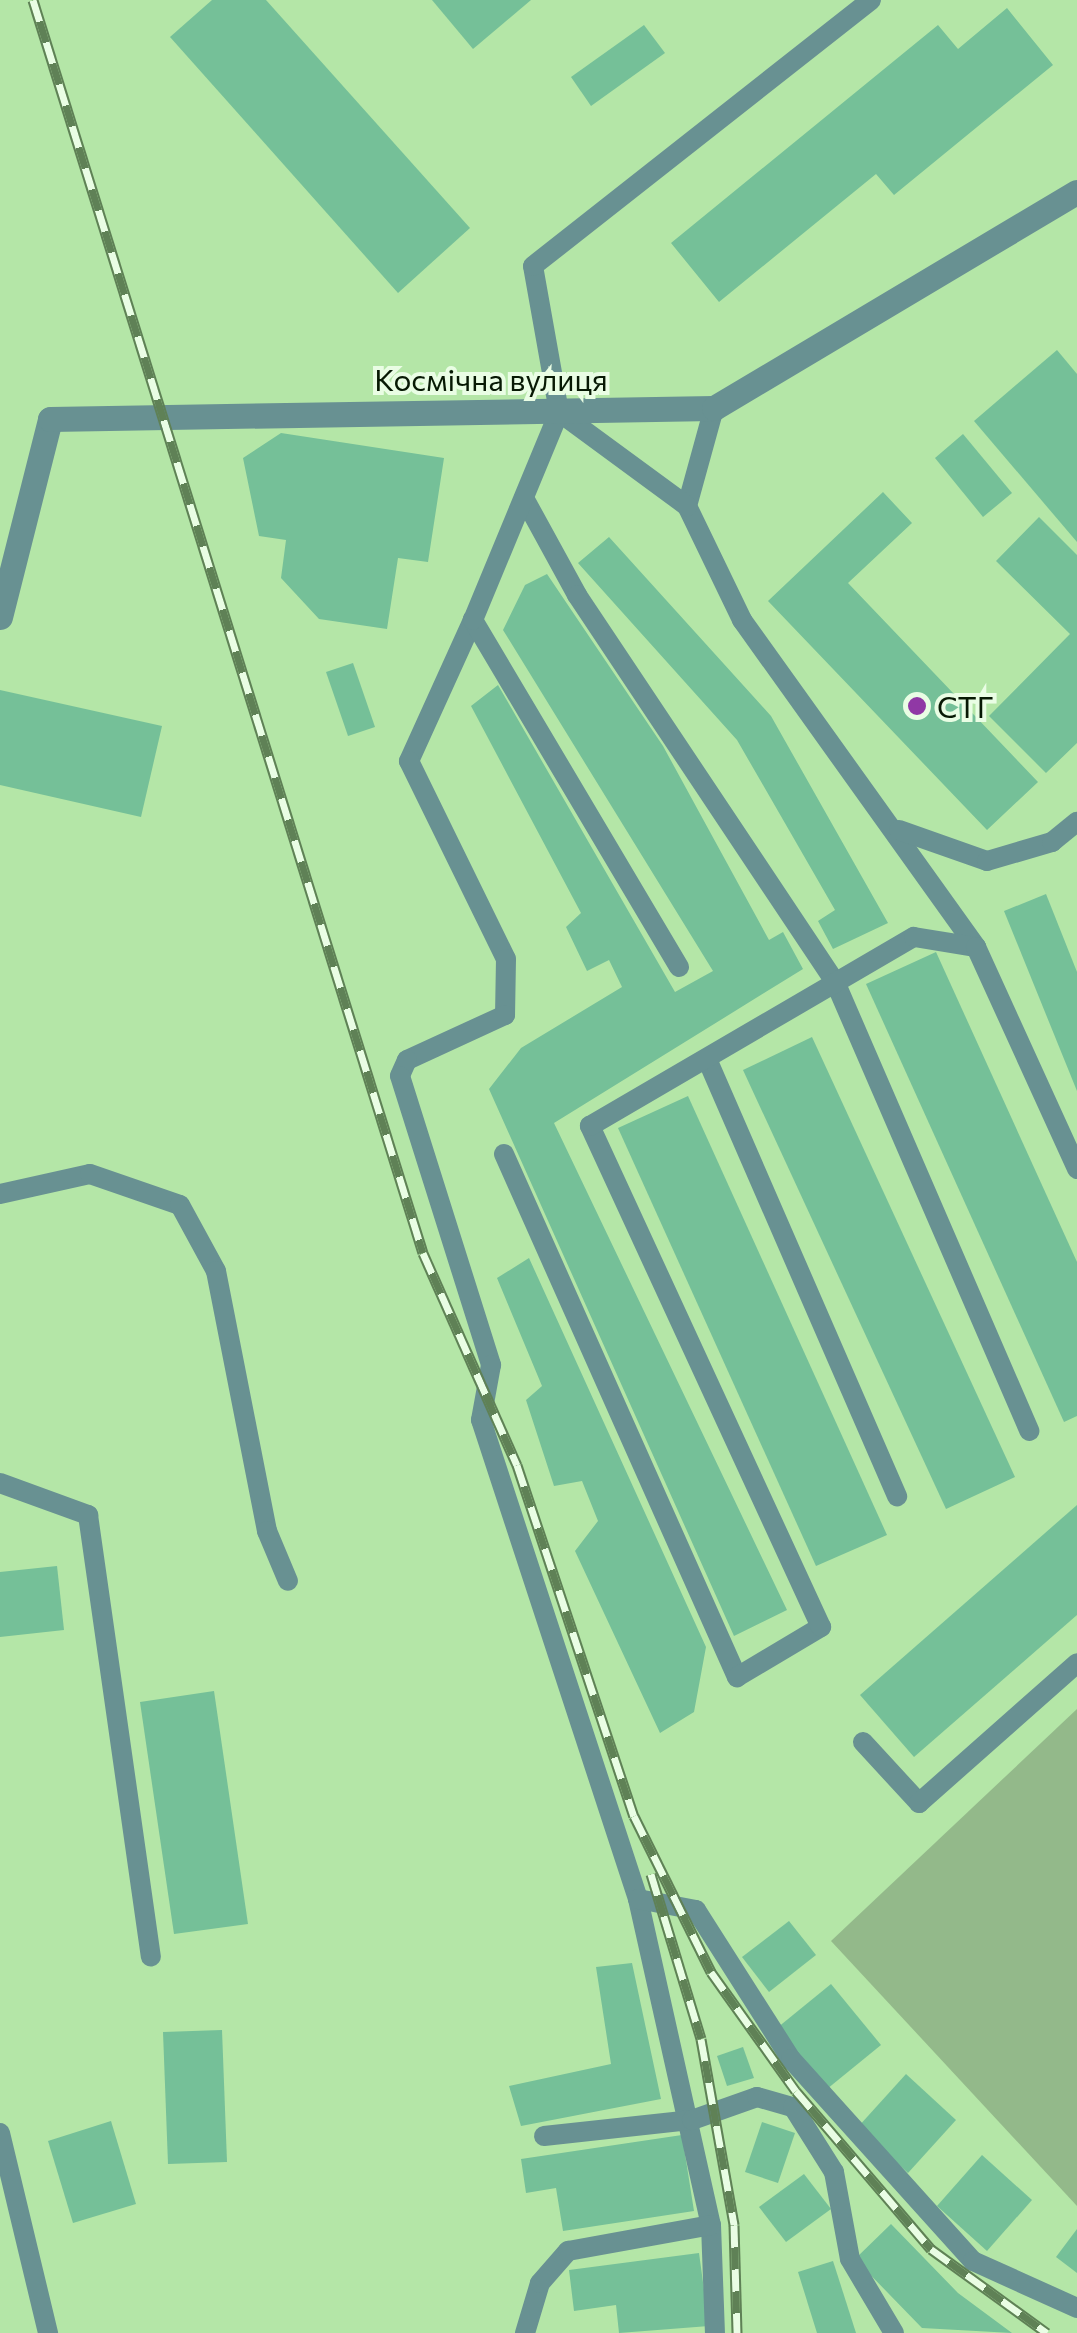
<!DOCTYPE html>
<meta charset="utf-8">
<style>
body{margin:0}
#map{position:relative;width:1077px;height:2333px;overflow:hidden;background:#b4e6a7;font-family:Commissioner,sans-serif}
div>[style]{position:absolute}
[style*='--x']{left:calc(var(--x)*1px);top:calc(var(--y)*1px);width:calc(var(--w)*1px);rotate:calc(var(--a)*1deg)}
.green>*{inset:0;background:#93b98a}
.building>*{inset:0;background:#75c098}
.service>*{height:20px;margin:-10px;padding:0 10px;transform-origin:10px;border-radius:10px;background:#689192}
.minor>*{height:25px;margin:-12.5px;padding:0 12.5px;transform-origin:12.5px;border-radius:12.5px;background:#689192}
.rail>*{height:11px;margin-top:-5.5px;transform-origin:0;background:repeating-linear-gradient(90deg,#e9fde4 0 22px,#5f8156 0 44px);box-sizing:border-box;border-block:2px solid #5f8156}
.dots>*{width:28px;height:28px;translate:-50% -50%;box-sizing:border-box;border:5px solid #e9fde4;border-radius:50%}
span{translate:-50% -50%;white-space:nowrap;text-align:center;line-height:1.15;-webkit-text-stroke:8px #e9fde4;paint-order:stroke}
.street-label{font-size:30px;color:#071904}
.poi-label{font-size:30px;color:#071904}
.left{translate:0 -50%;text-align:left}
</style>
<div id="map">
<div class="green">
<div style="clip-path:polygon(1077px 1709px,1077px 2206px,831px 1941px)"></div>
</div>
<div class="building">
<div style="clip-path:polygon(212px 0,266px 0,470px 228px,398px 293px,170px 37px)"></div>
<div style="clip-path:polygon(432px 0,531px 0,473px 49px)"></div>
<div style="clip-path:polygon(1007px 8px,1053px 65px,894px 195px,876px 174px,719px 302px,671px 243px,938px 25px,958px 49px)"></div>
<div style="clip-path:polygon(644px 25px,665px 53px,591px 106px,571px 77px)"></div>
<div style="clip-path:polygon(1057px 350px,1077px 374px,1077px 542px,974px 421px)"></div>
<div style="clip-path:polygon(281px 433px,444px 458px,428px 562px,398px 558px,387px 629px,319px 619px,281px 578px,286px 540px,259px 536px,243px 458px)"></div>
<div style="clip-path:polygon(963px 434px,1012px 493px,983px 517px,935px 458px)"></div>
<div style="clip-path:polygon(883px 492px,912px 523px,848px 583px,1038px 782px,987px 830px,768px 601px)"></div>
<div style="clip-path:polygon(1039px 517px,1077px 555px,1077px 743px,1046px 773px,989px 716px,1070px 634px,996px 561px)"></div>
<div style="clip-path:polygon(609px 537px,771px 716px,888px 923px,833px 949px,818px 921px,835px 910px,737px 740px,578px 563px)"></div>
<div style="clip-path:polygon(547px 574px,663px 746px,769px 940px,783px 932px,803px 969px,554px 1123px,787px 1610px,734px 1636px,489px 1089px,521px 1048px,622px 987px,609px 960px,587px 971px,566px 927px,581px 913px,471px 706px,498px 685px,675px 992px,713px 971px,503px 630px,525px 585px)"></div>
<div style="clip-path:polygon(353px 663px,375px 727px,348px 736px,326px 672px)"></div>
<div style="clip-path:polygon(0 690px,162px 726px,141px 817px,0 785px)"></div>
<div style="clip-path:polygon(1046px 894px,1077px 972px,1077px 1091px,1004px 911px)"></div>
<div style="clip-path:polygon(936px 952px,1077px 1262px,1077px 1416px,1064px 1422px,866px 984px)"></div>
<div style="clip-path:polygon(812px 1037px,1015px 1477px,946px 1509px,743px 1070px)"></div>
<div style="clip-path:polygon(688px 1096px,887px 1535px,816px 1566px,618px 1128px)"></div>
<div style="clip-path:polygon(529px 1258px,706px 1647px,694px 1712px,660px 1733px,575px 1551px,598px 1521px,582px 1481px,554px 1486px,526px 1400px,542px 1386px,497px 1278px)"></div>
<div style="clip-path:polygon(1077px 1505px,1077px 1615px,914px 1757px,860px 1695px)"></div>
<div style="clip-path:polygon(57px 1566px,64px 1630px,0 1637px,0 1572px)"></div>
<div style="clip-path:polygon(214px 1691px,248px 1924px,174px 1934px,140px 1702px)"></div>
<div style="clip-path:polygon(789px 1921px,816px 1955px,769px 1992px,742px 1957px)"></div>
<div style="clip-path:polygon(632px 1963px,661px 2099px,521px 2126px,509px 2086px,611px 2064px,596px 1967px)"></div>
<div style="clip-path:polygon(831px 1984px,881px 2045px,827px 2089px,777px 2028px)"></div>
<div style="clip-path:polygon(222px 2030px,227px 2162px,168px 2164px,163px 2032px)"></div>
<div style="clip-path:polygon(743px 2047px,754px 2078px,727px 2086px,717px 2056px)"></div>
<div style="clip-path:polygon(906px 2074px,956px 2120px,908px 2173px,858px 2127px)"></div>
<div style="clip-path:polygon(111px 2121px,136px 2204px,73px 2223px,48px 2141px)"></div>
<div style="clip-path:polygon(762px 2122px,795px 2133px,778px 2183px,745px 2172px)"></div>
<div style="clip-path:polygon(682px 2135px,694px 2211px,563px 2231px,556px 2188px,526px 2193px,521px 2159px)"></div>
<div style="clip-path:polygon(982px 2155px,1032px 2200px,987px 2251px,937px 2206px)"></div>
<div style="clip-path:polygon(804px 2174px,831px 2209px,786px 2242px,759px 2207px)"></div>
<div style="clip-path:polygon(891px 2224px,958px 2293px,1012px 2333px,922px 2328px,855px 2259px)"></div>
<div style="clip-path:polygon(1077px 2229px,1077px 2273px,1056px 2257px)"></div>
<div style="clip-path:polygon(699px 2253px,709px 2326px,619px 2333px,616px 2305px,574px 2311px,569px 2270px)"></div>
<div style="clip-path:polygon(833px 2261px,856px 2333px,817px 2333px,798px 2272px)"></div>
</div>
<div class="service">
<div style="--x:714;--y:408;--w:102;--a:105.4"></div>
<div style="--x:687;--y:506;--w:127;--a:64.2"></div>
<div style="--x:742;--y:620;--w:402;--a:54.4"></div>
<div style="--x:559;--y:412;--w:159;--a:36.3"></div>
<div style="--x:524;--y:498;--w:111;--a:61.3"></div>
<div style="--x:577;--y:595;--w:467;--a:56.3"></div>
<div style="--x:836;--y:984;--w:487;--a:66.6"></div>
<div style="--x:473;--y:620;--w:155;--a:114.4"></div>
<div style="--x:409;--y:761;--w:220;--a:63.9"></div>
<div style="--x:506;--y:959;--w:56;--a:91"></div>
<div style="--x:505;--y:1015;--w:108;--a:155.3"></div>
<div style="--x:407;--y:1060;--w:17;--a:114"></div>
<div style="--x:400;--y:1076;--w:303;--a:72.5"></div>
<div style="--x:491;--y:1365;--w:56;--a:100.3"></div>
<div style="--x:481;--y:1420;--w:504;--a:71.85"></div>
<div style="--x:638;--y:1899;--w:334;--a:77.4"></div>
<div style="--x:711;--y:2225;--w:108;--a:87.9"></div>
<div style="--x:899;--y:830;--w:93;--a:19.4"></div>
<div style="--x:987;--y:861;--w:68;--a:-16.3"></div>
<div style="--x:1052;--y:842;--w:32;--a:-39"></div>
<div style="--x:679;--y:967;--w:404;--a:-120.7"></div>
<div style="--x:473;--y:620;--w:225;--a:-67.5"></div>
<div style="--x:559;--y:412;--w:148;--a:-100.1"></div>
<div style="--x:533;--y:266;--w:430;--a:-38.2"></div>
<div style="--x:707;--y:1059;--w:477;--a:66.5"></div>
<div style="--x:504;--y:1154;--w:573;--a:65.99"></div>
<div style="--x:737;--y:1677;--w:98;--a:-30.8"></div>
<div style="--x:821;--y:1627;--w:552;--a:-114.75"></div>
<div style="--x:590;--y:1126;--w:375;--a:-30.3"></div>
<div style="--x:914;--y:937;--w:63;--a:9.2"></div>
<div style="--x:976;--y:947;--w:244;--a:65.5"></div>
<div style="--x:0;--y:1194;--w:92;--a:-12.5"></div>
<div style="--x:90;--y:1174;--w:95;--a:19"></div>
<div style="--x:180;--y:1205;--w:75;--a:61.4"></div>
<div style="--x:216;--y:1271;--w:265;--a:78.9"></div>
<div style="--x:267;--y:1531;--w:54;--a:67.2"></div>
<div style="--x:0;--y:1483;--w:94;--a:20"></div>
<div style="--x:88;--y:1515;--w:446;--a:81.9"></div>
<div style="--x:863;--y:1742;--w:83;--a:47.4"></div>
<div style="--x:919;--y:1803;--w:211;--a:-41.5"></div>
<div style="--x:638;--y:1899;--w:59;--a:10.7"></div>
<div style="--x:696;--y:1910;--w:177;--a:57.5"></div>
<div style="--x:791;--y:2059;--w:272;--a:48"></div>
<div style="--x:973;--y:2261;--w:114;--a:24.3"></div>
<div style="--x:0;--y:2133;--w:206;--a:76.5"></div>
<div style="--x:544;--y:2136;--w:149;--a:-6.2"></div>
<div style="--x:692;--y:2120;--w:69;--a:-19.5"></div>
<div style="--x:757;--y:2097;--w:37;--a:16"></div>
<div style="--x:793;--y:2107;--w:77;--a:57.8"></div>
<div style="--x:834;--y:2172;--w:88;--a:79.6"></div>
<div style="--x:850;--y:2259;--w:86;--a:59.3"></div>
<div style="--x:525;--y:2333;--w:52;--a:-73.3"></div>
<div style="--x:540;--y:2283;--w:43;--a:-48.8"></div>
<div style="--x:568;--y:2251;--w:145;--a:-10.3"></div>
</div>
<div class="minor">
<div style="--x:0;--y:617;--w:204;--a:-75.8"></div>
<div style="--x:50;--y:419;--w:664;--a:-0.95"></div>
<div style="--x:714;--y:408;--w:422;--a:-30.8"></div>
</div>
<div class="rail">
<div style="--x:33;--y:0;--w:1312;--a:72.71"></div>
<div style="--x:423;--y:1253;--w:232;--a:66.1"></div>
<div style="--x:517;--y:1465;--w:370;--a:71.6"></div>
<div style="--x:634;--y:1816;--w:174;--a:63.7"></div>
<div style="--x:711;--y:1972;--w:146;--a:54.5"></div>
<div style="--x:796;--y:2091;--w:208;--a:49.5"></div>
<div style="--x:931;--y:2249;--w:143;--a:35.9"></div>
<div style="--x:651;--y:1874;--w:172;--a:73.1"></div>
<div style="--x:701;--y:2039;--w:189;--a:79.9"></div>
<div style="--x:734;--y:2225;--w:108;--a:88.4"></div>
</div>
<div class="dots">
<div style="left:917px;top:706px;background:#9038a5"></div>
</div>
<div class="street-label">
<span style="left:491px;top:379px">Космічна вулиця</span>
</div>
<div class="poi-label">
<span class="left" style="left:937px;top:706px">СТГ</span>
</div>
</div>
